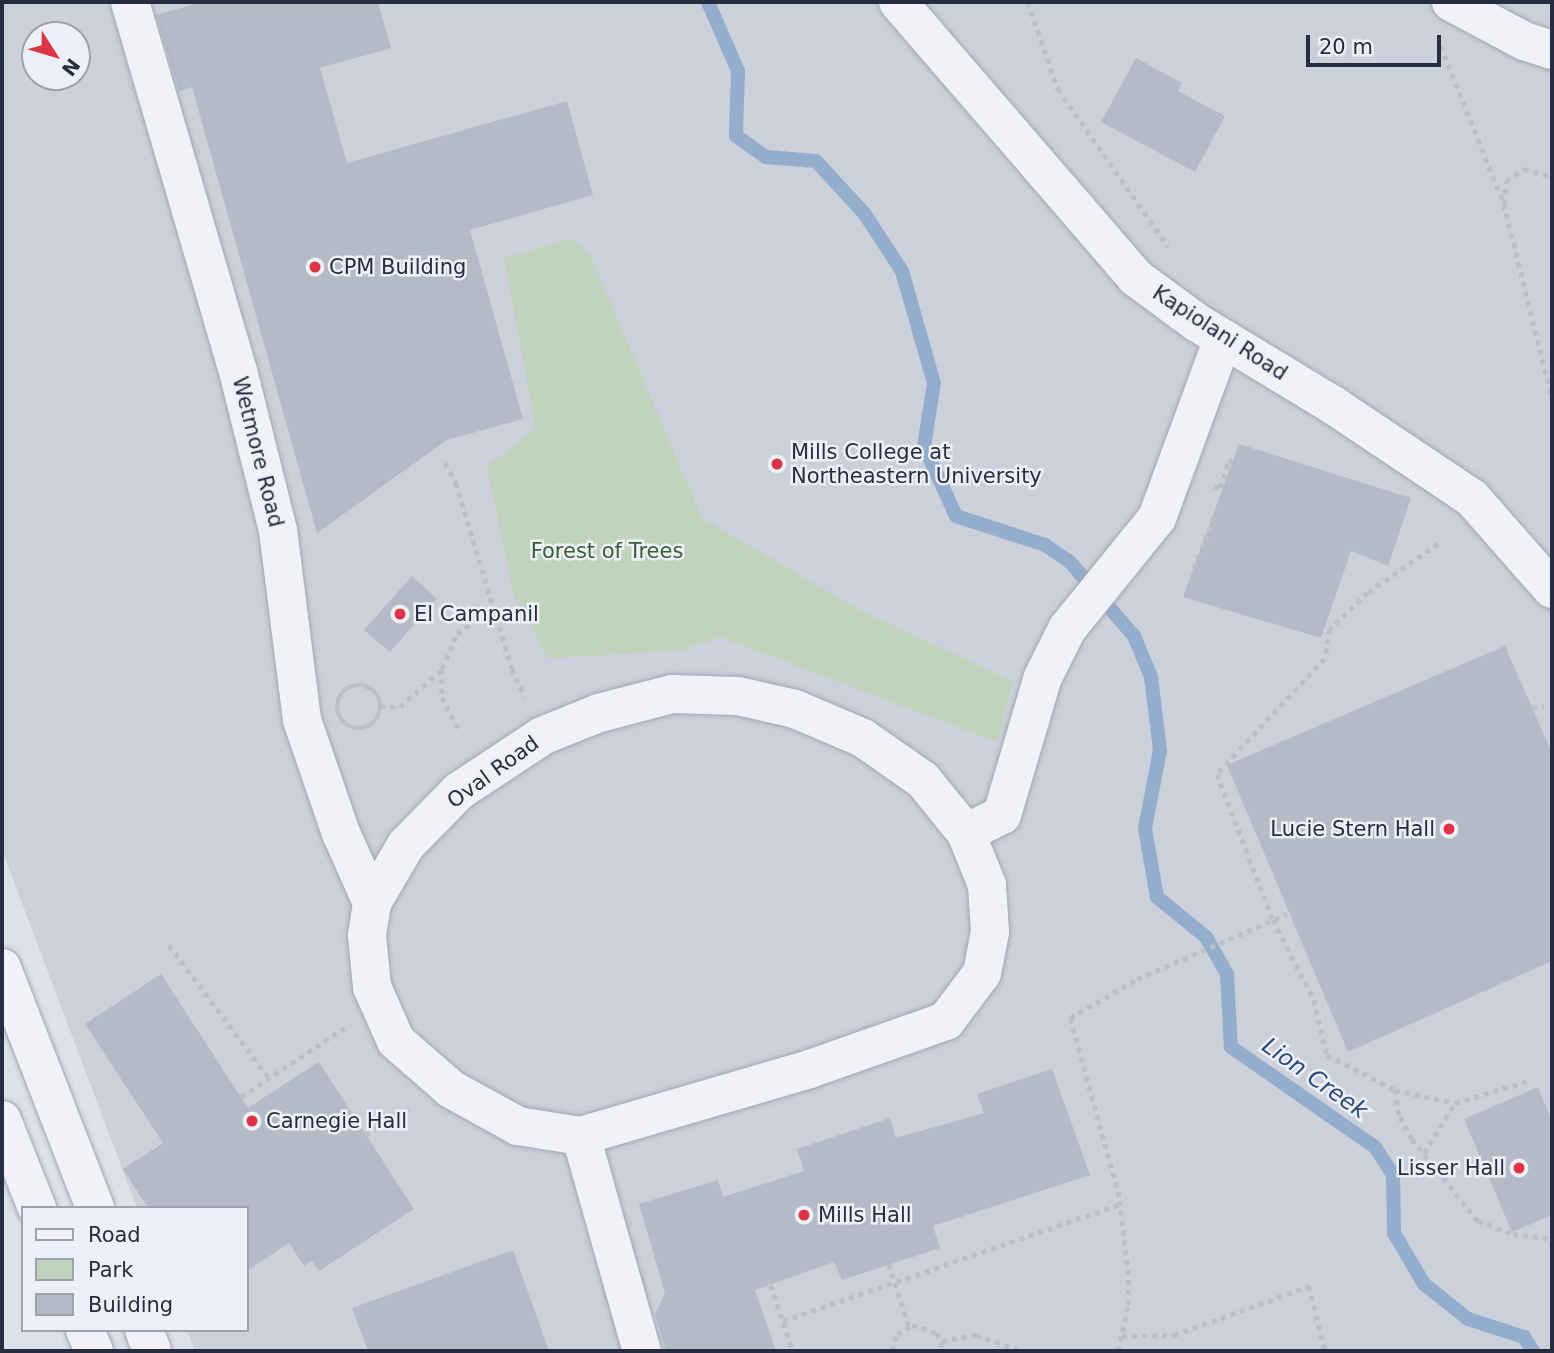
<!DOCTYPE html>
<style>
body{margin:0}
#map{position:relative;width:1554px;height:1353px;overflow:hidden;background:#dde1e9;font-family:"DejaVu Sans",sans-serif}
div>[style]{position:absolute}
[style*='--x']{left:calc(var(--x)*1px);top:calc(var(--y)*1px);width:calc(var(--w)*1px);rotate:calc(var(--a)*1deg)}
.built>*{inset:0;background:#cbd0db}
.green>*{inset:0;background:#c2d3bd}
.stream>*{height:14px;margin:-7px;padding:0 7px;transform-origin:7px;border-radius:7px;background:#94adcd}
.building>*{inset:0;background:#b4bac6}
.path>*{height:4.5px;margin-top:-2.25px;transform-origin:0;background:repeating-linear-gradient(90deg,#bbbfc8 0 5px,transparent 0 10px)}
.path>.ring{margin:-2.25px;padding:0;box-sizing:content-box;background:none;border:4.5px solid #bbbfc8;border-radius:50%}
.roads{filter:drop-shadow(0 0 2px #a2a8b3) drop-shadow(0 0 2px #a2a8b3)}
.minor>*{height:38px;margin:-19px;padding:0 19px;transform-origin:19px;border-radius:19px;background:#f0f2f7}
.dots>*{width:19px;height:19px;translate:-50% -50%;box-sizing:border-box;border:4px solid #edf0f6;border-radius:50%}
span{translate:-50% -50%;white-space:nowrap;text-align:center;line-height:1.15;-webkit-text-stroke:5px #edf0f6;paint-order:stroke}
.poi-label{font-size:21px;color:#252e41}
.left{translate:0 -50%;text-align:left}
.right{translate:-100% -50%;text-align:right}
.street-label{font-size:21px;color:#252e41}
.park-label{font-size:21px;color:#375e31}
.water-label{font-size:23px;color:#2b4a79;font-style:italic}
.frame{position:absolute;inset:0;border:4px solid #252e41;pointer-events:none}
.legend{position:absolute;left:21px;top:1206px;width:228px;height:126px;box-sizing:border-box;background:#edf0f6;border:2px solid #9da2ae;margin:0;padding:9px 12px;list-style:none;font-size:21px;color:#252e41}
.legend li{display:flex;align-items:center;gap:14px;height:35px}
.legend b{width:35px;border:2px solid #9da2ae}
.north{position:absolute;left:21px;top:21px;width:70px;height:70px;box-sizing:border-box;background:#edf0f6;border:2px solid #9da2ae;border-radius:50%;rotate:127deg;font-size:19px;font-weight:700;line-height:28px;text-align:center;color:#252e41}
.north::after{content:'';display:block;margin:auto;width:24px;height:32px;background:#dc3445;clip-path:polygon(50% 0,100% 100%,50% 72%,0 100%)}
.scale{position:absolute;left:1306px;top:35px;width:135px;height:32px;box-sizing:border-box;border:4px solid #252e41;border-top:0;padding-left:9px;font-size:21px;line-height:24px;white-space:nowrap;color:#252e41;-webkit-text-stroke:5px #edf0f6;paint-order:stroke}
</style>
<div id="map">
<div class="built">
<div style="clip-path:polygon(evenodd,2px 2px,1552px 2px,1552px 1351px,195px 1351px,187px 1330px,247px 1330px,247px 1208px,137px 1208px,2px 850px,2px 2px,35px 35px,77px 35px,77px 77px,35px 77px,35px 35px)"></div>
</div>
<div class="green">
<div style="clip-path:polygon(572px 238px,592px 259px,702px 518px,862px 611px,1013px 681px,997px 742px,720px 637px,680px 651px,548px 658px,514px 596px,487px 467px,536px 428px,504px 258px)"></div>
</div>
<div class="stream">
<div style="--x:708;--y:2;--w:75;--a:66.5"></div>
<div style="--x:738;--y:71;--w:65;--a:91.8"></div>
<div style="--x:736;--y:136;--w:37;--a:35"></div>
<div style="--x:766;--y:157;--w:50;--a:4.6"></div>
<div style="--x:816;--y:161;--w:71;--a:47.3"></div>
<div style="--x:864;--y:213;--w:69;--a:56.8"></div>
<div style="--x:902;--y:271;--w:116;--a:74.1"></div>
<div style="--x:934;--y:383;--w:64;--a:99"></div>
<div style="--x:924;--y:446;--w:77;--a:65.4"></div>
<div style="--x:956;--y:516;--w:94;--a:18"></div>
<div style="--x:1045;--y:545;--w:30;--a:34"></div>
<div style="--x:1070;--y:562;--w:98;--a:49.1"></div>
<div style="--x:1134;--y:636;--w:44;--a:67.5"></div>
<div style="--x:1151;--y:677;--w:74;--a:83"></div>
<div style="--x:1160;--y:750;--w:80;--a:100.8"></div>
<div style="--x:1145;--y:829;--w:69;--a:80"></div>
<div style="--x:1157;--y:897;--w:63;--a:39.2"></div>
<div style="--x:1206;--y:937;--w:43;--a:60.4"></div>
<div style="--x:1227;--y:974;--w:73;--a:86.9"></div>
<div style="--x:1231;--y:1047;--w:175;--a:34.8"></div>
<div style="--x:1375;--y:1147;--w:33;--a:57"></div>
<div style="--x:1393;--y:1175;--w:58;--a:89"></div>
<div style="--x:1394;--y:1233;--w:59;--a:59.5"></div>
<div style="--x:1424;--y:1284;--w:56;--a:38.5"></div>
<div style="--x:1468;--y:1319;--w:59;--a:17.8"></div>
<div style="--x:1524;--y:1337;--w:17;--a:57"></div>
</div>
<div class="building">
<div style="clip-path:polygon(202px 2px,378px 2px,391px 48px,320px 68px,347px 163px,567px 101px,593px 195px,470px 230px,523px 419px,447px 440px,317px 533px,192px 87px,179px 91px,156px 15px)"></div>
<div style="clip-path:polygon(1136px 58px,1182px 83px,1178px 91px,1225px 116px,1195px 172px,1101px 122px)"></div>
<div style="clip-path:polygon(1239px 444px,1411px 498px,1388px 566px,1351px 551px,1321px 638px,1183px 597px)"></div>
<div style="clip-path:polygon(412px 576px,437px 599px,390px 652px,364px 630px)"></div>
<div style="clip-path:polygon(1505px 646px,1552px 753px,1552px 961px,1348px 1052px,1227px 765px)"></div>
<div style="clip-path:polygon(161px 974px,248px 1108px,319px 1062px,414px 1209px,319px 1271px,312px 1261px,304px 1266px,289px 1243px,247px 1271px,247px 1208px,148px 1208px,123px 1169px,163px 1143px,85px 1024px)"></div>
<div style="clip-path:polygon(1052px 1069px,1090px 1175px,933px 1226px,940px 1248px,842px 1280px,834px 1262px,755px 1290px,776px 1351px,666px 1351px,655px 1314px,665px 1293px,639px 1204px,718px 1180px,723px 1197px,804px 1171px,797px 1149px,890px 1118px,896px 1138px,984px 1113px,977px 1094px)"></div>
<div style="clip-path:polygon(1538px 1087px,1552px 1121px,1552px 1215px,1512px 1232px,1464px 1119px)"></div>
<div style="clip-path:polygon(513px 1250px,549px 1351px,368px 1351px,352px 1308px)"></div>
</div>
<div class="path">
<div style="--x:1028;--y:2;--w:92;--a:71"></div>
<div style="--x:1058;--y:89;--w:192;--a:55"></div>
<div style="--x:1441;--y:46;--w:170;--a:68.3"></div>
<div style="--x:1504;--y:204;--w:200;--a:76.1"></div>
<div style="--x:1504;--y:204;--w:23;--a:-85"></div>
<div style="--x:1506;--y:181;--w:22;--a:-34"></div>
<div style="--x:1524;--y:169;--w:29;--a:16"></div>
<div style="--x:445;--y:463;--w:23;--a:61"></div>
<div style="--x:456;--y:483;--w:194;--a:73.2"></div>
<div style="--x:512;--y:669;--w:31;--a:65"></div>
<div style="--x:1214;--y:486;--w:6;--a:18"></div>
<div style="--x:1220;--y:488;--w:29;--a:-72"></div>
<div style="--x:1229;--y:460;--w:4;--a:27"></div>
<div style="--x:1438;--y:544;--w:85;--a:145"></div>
<div style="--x:1368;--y:593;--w:52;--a:136.5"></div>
<div style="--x:1330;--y:629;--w:30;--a:99"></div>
<div style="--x:1325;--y:659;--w:158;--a:133.2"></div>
<div style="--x:1217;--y:774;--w:156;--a:69"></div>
<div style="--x:1273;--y:920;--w:90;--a:62.9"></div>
<div style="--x:1314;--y:1000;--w:57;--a:76.7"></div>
<div style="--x:1327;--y:1055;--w:76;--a:27.2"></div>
<div style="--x:1395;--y:1090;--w:61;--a:12.2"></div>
<div style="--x:1455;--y:1103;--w:78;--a:-17"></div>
<div style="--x:1194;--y:568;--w:59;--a:-69.1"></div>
<div style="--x:442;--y:669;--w:38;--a:-67"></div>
<div style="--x:457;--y:634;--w:46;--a:-37.1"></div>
<div class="ring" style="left:337px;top:685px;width:39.5px;height:39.5px"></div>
<div style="--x:380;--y:707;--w:20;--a:0"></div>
<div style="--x:400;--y:707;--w:57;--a:-42.1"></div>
<div style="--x:442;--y:669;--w:28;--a:90"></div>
<div style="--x:442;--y:697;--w:37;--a:63"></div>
<div style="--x:1532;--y:708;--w:12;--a:-14"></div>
<div style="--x:169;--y:945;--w:166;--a:53.1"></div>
<div style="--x:1395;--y:1090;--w:27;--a:80"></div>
<div style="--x:1400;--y:1117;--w:25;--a:61"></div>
<div style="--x:1412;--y:1139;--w:105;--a:51.2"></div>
<div style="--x:1478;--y:1221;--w:37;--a:20"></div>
<div style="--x:1513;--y:1234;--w:39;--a:7"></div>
<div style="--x:241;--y:1097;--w:124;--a:-33.8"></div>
<div style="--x:365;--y:1135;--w:51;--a:-30.6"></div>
<div style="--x:1424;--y:1153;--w:59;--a:-58.2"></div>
<div style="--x:889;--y:1264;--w:66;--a:72.4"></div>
<div style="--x:771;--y:1285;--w:70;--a:71.6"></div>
<div style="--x:783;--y:1321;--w:357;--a:-19.1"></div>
<div style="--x:1122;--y:1336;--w:52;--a:-1.1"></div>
<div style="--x:1174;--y:1335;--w:144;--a:-19.9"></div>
<div style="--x:1309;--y:1286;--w:67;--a:76.2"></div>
<div style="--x:942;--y:1341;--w:35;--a:-10"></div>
<div style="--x:976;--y:1335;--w:50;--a:18.8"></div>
<div style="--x:892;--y:1351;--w:18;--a:-74"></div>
<div style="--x:897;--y:1334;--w:17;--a:-31"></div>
<div style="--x:912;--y:1325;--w:26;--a:18"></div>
<div style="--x:937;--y:1333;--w:19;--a:69"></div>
<div style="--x:1118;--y:1351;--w:47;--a:-77.7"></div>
<div style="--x:1128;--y:1305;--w:30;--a:-90"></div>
<div style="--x:1128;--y:1275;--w:79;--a:-96.6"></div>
<div style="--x:1119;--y:1197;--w:186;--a:-105.3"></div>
<div style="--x:1070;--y:1018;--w:78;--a:-30.2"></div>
<div style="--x:1137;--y:979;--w:163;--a:-23.4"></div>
</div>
<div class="roads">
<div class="minor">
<div style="--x:130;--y:2;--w:384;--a:73.7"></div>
<div style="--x:238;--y:371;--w:164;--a:75.9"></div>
<div style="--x:278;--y:530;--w:192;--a:82.8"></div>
<div style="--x:302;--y:720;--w:120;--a:71"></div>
<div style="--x:341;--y:833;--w:77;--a:66.1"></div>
<div style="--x:898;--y:2;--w:363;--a:49.2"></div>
<div style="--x:1135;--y:277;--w:76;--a:36.4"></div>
<div style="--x:1196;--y:322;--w:160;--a:31.2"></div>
<div style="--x:1333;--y:405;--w:167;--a:33.8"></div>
<div style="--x:1472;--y:498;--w:121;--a:48.7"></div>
<div style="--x:1451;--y:2;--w:83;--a:28.1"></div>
<div style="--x:1524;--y:41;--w:29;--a:18"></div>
<div style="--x:672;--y:694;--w:66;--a:1.7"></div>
<div style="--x:738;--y:696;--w:58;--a:12.8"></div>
<div style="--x:795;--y:709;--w:74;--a:23.1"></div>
<div style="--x:863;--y:738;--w:73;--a:35"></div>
<div style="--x:923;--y:780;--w:68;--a:50.9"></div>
<div style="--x:966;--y:833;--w:56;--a:68"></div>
<div style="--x:987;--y:885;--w:47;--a:86.3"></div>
<div style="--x:990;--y:932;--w:42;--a:101"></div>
<div style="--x:982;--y:973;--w:60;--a:126.9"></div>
<div style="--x:946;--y:1021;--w:144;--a:160.6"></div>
<div style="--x:810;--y:1069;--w:239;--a:163.7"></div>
<div style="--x:581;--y:1136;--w:64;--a:-171"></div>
<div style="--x:518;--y:1126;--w:77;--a:-151.1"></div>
<div style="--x:451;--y:1089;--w:73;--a:-138.9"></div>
<div style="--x:396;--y:1041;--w:59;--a:-114"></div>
<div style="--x:372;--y:987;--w:52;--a:-95.5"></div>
<div style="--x:367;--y:935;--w:32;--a:-81"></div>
<div style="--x:372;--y:903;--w:67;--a:-59.6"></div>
<div style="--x:406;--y:845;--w:76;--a:-45.5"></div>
<div style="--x:459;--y:791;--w:100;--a:-33.5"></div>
<div style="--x:542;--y:736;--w:61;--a:-22"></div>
<div style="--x:599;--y:713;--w:75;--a:-14.6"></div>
<div style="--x:966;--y:833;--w:40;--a:-26.6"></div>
<div style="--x:1002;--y:815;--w:144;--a:-73.5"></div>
<div style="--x:1043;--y:677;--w:54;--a:-63.4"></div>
<div style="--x:1067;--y:629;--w:143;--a:-51"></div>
<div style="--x:1157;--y:518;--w:191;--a:-69.8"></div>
<div style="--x:2;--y:968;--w:257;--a:68.8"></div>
<div style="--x:2;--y:1120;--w:95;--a:68.3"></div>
<div style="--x:581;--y:1136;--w:223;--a:74.2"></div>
<div style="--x:85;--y:1330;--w:23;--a:67"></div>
<div style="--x:144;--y:1330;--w:22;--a:69"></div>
</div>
</div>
<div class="dots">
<div style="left:315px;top:267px;background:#dc3445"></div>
<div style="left:777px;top:464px;background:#dc3445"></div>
<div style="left:400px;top:614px;background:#dc3445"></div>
<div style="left:1449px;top:829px;background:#dc3445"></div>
<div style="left:252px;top:1121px;background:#dc3445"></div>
<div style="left:1519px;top:1168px;background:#dc3445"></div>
<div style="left:804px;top:1215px;background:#dc3445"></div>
</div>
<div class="poi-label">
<span class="left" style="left:329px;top:267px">CPM Building</span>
<span class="left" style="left:791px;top:464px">Mills College at<br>Northeastern University</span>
<span class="left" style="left:414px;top:614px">El Campanil</span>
<span class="right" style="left:1435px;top:829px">Lucie Stern Hall</span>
<span class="left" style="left:266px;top:1121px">Carnegie Hall</span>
<span class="right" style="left:1505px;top:1168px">Lisser Hall</span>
<span class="left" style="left:818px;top:1215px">Mills Hall</span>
</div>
<div class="street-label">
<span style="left:1220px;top:333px;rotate:33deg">Kapiolani Road</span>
<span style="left:258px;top:452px;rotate:76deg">Wetmore Road</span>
<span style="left:493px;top:772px;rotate:-36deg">Oval Road</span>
</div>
<div class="park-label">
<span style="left:607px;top:551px">Forest of Trees</span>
</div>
<div class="water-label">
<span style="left:1315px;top:1078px;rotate:35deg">Lion Creek</span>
</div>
<div class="frame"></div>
<ul class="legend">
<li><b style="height:9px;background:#f0f2f7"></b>Road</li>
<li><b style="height:19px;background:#c2d3bd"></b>Park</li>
<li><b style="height:19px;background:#b4bac6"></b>Building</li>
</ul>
<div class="north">N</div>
<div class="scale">20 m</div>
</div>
